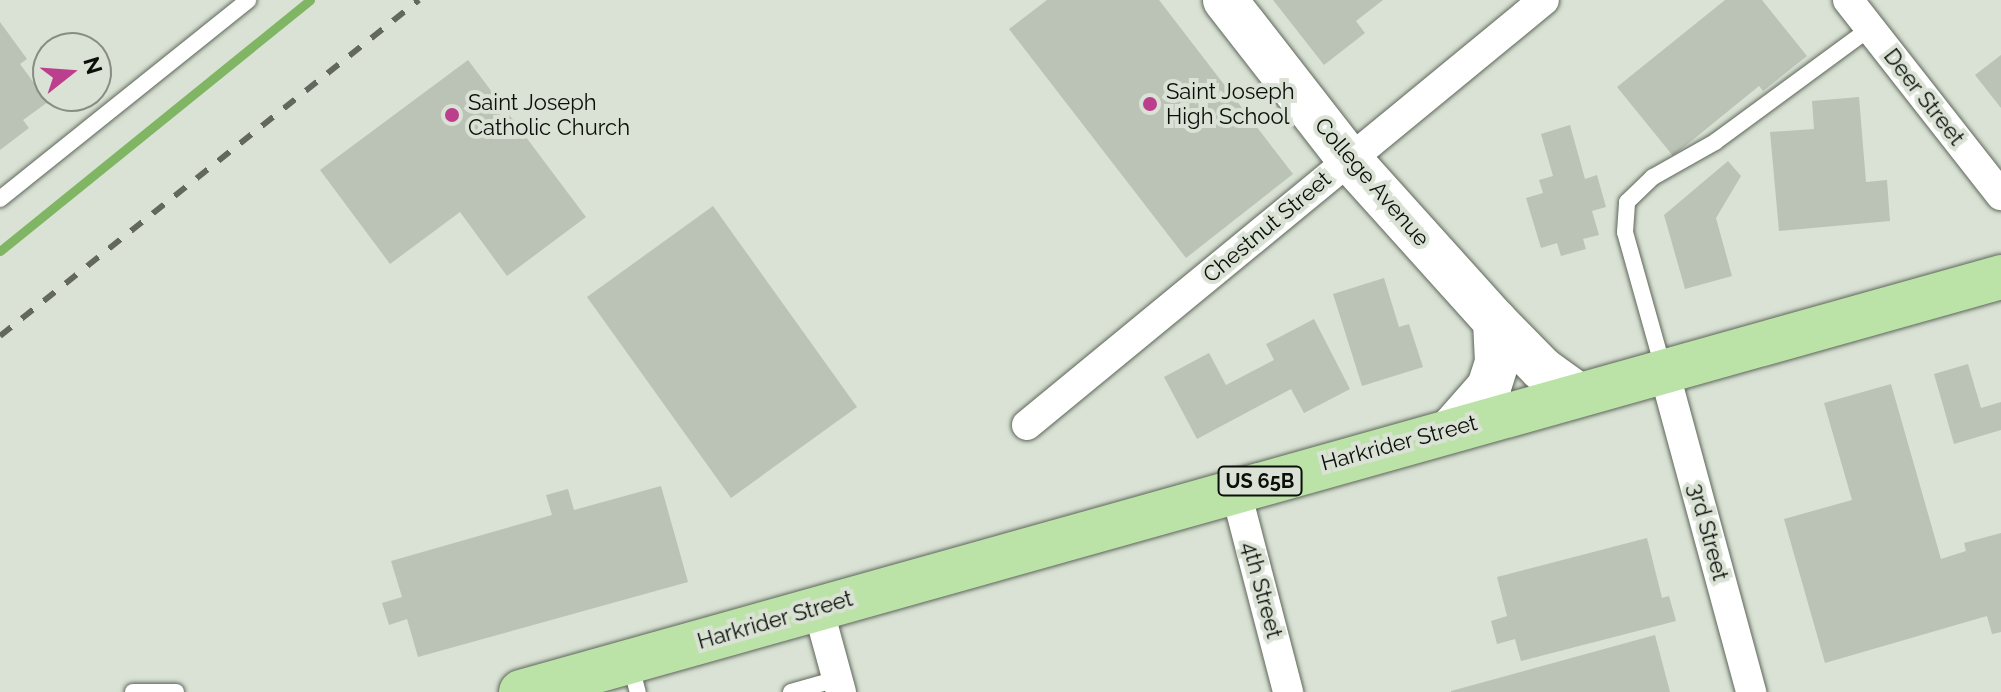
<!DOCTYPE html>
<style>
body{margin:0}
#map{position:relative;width:2001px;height:692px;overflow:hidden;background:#d9e2d4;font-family:Raleway,sans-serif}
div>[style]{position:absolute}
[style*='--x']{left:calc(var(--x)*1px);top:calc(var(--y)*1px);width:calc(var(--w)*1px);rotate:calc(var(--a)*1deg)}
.stream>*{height:9px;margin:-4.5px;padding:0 4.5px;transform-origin:4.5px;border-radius:4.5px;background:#80b564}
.building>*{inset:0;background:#bac3b6}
.roads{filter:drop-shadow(0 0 2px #5e665a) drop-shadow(0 0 2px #5e665a)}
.lane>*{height:16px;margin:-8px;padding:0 8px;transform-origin:8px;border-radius:8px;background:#fff}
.street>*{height:30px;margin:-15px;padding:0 15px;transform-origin:15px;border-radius:15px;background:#fff}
.secondary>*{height:44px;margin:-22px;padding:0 22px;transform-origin:22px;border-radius:22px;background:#fff}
.primary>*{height:44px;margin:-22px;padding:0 22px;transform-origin:22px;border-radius:22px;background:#bce3a7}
.rail>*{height:6px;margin-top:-3px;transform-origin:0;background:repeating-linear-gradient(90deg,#63685f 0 14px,transparent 0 28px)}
.dots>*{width:22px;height:22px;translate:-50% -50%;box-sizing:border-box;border:4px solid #d9e2d4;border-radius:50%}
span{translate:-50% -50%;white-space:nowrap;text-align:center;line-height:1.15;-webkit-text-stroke:8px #d9e2d4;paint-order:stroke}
.shield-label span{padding:2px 6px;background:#d9e2d4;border:2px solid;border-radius:6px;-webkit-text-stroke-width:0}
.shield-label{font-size:20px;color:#0b0e09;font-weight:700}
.poi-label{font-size:22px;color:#0b0e09}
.left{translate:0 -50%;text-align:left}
.street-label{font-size:22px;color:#0b0e09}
.north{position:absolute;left:32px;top:32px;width:80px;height:80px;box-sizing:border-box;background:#d9e2d4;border:2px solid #878d83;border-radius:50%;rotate:73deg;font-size:22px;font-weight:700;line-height:32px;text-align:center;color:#0b0e09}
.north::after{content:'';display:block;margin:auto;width:28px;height:36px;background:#bc3f8d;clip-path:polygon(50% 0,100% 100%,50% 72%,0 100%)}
</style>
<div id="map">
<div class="stream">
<div style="--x:0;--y:251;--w:399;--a:-39"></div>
</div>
<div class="building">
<div style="clip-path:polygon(1047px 0,1159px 0,1293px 174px,1186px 258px,1009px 29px)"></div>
<div style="clip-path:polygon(1273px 0,1383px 0,1356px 21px,1365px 33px,1324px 65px)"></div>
<div style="clip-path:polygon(1725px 0,1762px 0,1807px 56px,1763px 91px,1759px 86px,1673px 156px,1617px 87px)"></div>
<div style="clip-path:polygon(0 22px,27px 59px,20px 64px,48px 102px,23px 120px,29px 128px,0 150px)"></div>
<div style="clip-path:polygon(2001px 55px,2001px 108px,1975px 75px)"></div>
<div style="clip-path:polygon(468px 60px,586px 217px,507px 276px,460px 212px,390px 264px,320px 170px)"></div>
<div style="clip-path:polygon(1859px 97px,1866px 182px,1887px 180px,1890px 221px,1779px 231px,1770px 132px,1814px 129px,1812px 101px)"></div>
<div style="clip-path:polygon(1570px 125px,1585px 179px,1597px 175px,1606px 207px,1592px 211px,1599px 235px,1583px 239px,1586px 249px,1561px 256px,1557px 243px,1541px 248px,1526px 198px,1543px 193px,1539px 180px,1553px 176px,1541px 134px)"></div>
<div style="clip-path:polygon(1728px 161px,1741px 176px,1716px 218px,1732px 276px,1685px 289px,1664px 215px)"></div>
<div style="clip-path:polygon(713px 206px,857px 407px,731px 498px,587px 297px)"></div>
<div style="clip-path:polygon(1384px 278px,1399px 327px,1409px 324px,1423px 367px,1362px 386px,1333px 294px)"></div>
<div style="clip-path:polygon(1314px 319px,1350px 389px,1304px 413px,1291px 389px,1197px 439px,1164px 377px,1209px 353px,1226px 385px,1274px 360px,1266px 344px)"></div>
<div style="clip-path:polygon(1968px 364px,1981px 408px,2001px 402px,2001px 430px,1954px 444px,1934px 374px)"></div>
<div style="clip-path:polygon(1891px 384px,1941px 559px,1966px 551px,1964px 543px,2001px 533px,2001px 632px,1992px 634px,1987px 616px,1825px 663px,1784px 519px,1852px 500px,1824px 403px)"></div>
<div style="clip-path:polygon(661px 486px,688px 582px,418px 657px,407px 619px,389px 625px,382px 603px,402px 597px,391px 561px,552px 515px,546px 495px,568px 489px,574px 510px)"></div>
<div style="clip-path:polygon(1647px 538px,1662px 598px,1669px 596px,1676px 621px,1521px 661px,1515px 639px,1497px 644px,1491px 621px,1507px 616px,1497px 577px)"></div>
<div style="clip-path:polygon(1655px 635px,1670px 692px,1451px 692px,1451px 691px)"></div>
</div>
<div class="roads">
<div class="lane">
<div style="--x:0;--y:199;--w:318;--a:-38.7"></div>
<div style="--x:1664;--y:371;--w:144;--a:-105.7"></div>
<div style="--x:1625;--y:232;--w:30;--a:-86"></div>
<div style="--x:1627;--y:202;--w:36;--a:-44"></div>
<div style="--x:1653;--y:177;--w:71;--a:-29.4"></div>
<div style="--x:1715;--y:142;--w:192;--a:-36.3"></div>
<div style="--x:630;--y:663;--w:30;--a:75"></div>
<div style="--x:133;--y:692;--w:43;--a:0"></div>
<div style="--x:791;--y:692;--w:48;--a:-15.8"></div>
</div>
<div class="street">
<div style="--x:1848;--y:0;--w:248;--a:51.9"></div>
<div style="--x:1664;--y:371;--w:333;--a:74.8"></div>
<div style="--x:1027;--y:425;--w:669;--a:-39.42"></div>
<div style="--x:1235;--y:488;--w:211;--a:75.4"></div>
<div style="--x:818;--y:608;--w:87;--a:74.7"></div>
</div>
<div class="secondary">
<div style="--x:1225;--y:0;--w:202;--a:52.1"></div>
<div style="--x:1349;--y:159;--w:218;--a:48"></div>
<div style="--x:1495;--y:321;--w:67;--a:45.6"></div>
<div style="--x:1542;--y:369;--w:44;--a:35.8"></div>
<div style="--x:1453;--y:428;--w:55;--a:-48.7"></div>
<div style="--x:1489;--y:387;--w:26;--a:-72"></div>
<div style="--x:1497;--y:362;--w:41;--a:-92.8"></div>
</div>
<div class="primary">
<div style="--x:521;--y:692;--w:1537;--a:-15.66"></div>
</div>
</div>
<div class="rail">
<div style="--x:0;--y:336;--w:537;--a:-38.73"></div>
</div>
<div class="dots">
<div style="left:1150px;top:104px;background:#bc3f8d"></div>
<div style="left:452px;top:115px;background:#bc3f8d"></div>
</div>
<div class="shield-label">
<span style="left:1260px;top:481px">US 65B</span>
</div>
<div class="poi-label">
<span class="left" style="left:1166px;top:104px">Saint Joseph<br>High School</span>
<span class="left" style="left:468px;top:115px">Saint Joseph<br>Catholic Church</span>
</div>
<div class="street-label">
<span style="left:1924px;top:97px;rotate:52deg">Deer Street</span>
<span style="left:1372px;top:182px;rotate:49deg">College Avenue</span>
<span style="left:1267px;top:227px;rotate:-40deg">Chestnut Street</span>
<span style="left:1399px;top:443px;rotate:-15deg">Harkrider Street</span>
<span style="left:1708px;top:532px;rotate:75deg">3rd Street</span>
<span style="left:1262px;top:590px;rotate:75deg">4th Street</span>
<span style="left:775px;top:620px;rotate:-16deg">Harkrider Street</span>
</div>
<div class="north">N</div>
</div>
